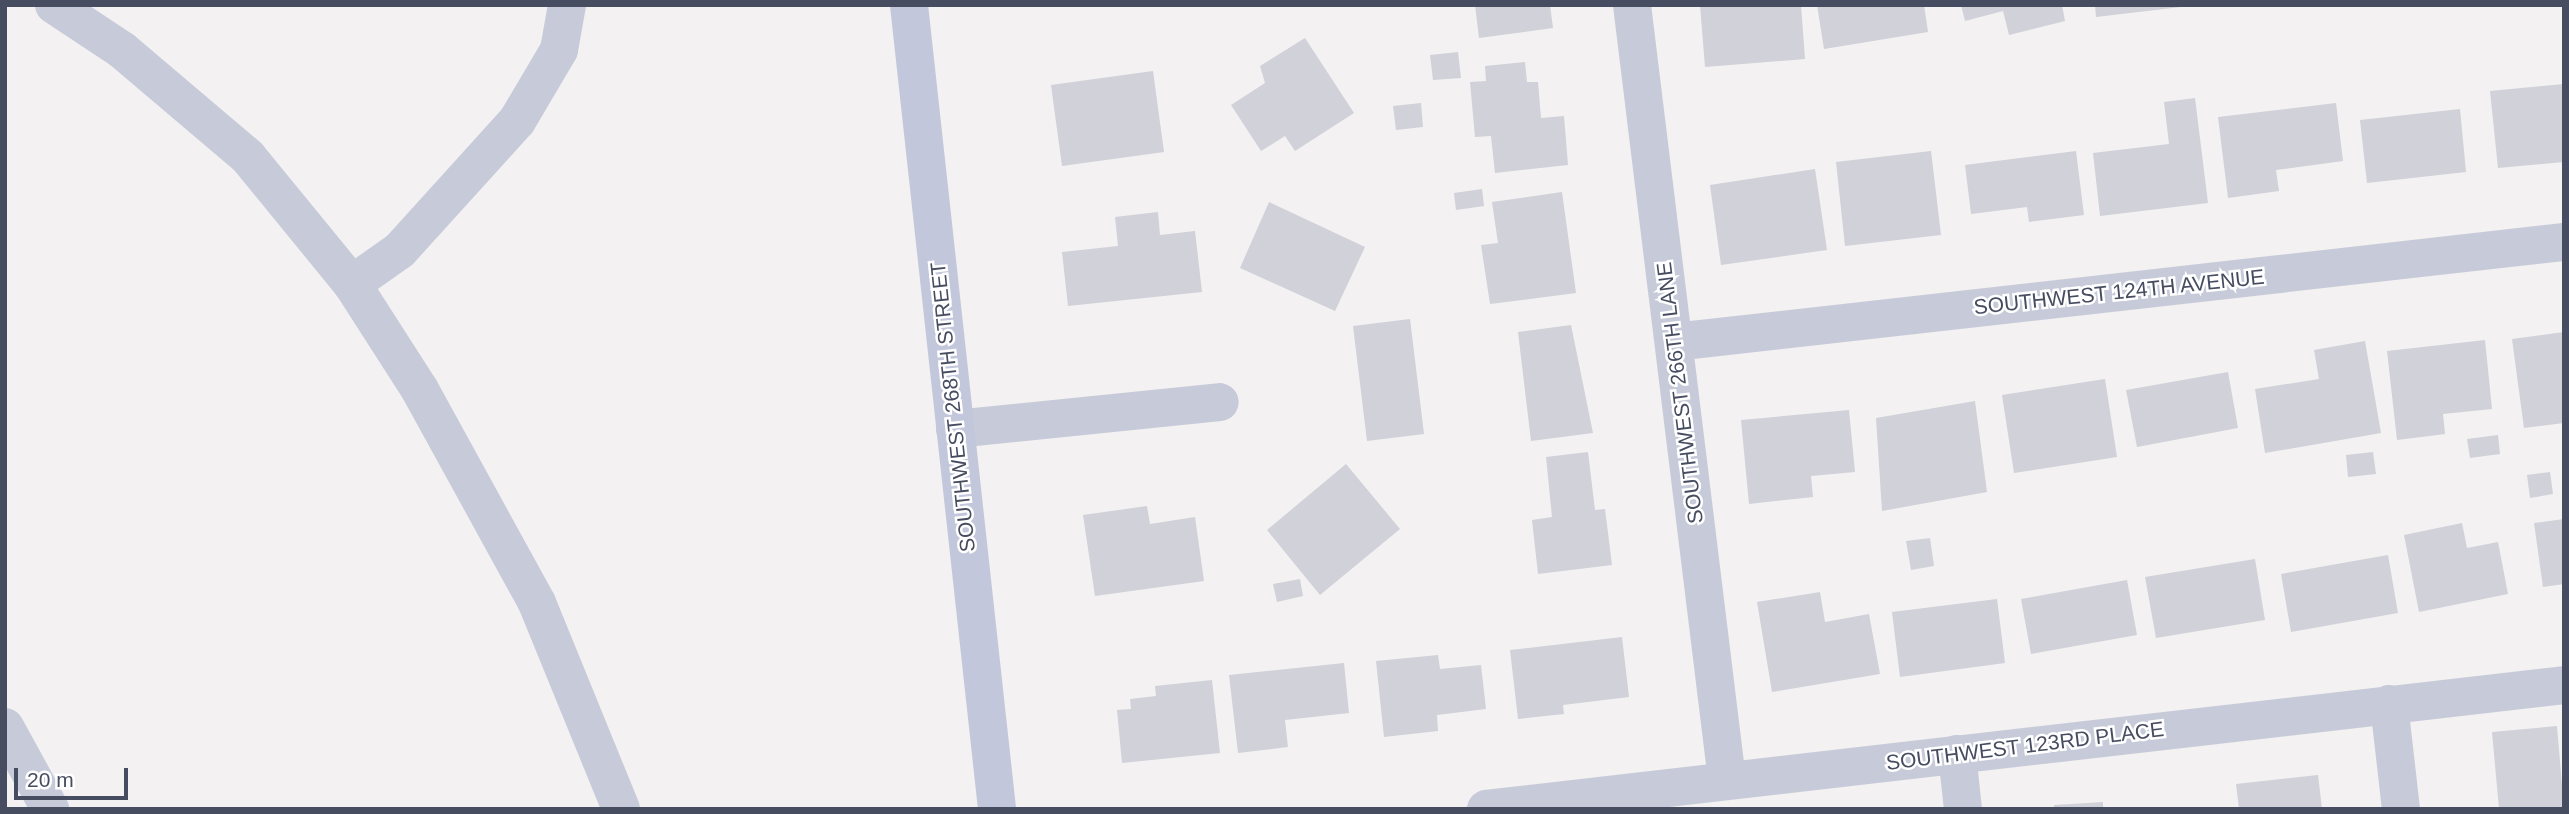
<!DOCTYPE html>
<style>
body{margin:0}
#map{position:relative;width:2569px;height:814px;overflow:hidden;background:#f3f1f1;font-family:Helvetica,sans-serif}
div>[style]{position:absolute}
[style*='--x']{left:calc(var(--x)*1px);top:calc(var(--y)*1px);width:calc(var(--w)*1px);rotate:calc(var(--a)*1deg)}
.building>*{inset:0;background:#d0d1d9}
.minor>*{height:38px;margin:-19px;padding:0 19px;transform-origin:19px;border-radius:19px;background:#c7cbd9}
.secondary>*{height:38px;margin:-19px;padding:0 19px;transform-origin:19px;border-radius:19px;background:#c2c7db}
span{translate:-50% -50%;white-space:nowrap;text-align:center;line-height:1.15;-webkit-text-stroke:5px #fff;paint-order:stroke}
.street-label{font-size:21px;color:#474d60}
.frame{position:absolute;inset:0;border:7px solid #474d60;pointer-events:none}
.scale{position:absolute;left:14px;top:768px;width:114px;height:32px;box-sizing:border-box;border:4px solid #474d60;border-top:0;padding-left:9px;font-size:21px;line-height:24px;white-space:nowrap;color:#474d60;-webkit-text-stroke:5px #fff;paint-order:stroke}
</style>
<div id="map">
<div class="building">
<div style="clip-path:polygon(1475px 5px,1550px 5px,1553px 28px,1479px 38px)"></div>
<div style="clip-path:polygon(1700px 5px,1801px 5px,1805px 59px,1705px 67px)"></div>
<div style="clip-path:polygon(1817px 5px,1924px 5px,1928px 32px,1824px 49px)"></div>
<div style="clip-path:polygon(1961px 5px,2062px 5px,2065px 21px,2009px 35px,2003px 11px,1965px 21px)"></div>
<div style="clip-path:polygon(2095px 5px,2181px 5px,2181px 7px,2096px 17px)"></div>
<div style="clip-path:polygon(1305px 38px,1354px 113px,1295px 151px,1285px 136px,1261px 151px,1231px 105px,1265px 83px,1260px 66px)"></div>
<div style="clip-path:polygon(1458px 52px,1461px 78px,1433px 80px,1430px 55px)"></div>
<div style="clip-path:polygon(1525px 62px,1527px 82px,1538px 82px,1541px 118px,1564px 116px,1568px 165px,1495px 173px,1491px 136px,1475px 137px,1470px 82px,1486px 81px,1485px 66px)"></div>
<div style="clip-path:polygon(1153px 71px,1164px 152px,1062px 166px,1051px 85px)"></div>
<div style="clip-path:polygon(2564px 84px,2564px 162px,2498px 168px,2490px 91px)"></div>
<div style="clip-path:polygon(2195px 98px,2208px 203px,2100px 216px,2093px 153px,2169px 144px,2164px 102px)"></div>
<div style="clip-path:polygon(1421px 103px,1423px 127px,1396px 130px,1393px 106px)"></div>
<div style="clip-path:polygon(2336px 103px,2343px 161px,2276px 170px,2279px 191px,2228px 198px,2218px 117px)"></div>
<div style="clip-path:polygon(2460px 109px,2466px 172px,2367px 183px,2360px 120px)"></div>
<div style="clip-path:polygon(1931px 151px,1941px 235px,1845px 246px,1836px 162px)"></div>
<div style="clip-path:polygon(2076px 151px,2084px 215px,2029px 222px,2027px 207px,1971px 214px,1965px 165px)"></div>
<div style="clip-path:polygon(1815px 169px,1827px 250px,1721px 265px,1710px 185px)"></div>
<div style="clip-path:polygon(1482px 189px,1484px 206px,1456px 210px,1454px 193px)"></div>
<div style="clip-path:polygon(1562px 192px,1576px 293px,1490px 304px,1481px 245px,1498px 243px,1492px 202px)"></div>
<div style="clip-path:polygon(1269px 202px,1365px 247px,1335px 311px,1240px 268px)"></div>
<div style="clip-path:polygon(1158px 212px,1160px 235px,1195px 231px,1202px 292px,1068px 306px,1062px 252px,1118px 246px,1115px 217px)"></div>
<div style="clip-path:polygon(1410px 319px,1424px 434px,1367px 441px,1353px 326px)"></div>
<div style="clip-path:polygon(1571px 325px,1593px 433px,1531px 441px,1518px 332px)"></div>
<div style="clip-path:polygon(2564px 332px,2564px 423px,2524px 428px,2512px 339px)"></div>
<div style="clip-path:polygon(2485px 340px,2492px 409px,2443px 414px,2445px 434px,2397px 440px,2387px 351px)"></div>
<div style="clip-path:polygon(2365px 341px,2381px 433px,2265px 453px,2255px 389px,2319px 379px,2314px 350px)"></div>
<div style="clip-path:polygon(2228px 372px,2238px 428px,2137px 447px,2126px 390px)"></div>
<div style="clip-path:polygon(2105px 379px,2117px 457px,2014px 473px,2002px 395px)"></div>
<div style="clip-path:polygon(1975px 401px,1987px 492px,1882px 511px,1876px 418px)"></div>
<div style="clip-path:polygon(1849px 410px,1855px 472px,1811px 476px,1813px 497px,1749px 504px,1741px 420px)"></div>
<div style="clip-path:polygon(2498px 435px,2500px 454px,2470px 458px,2467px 439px)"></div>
<div style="clip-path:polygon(1588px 452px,1595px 510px,1605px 509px,1612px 565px,1538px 574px,1532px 520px,1552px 517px,1546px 457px)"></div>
<div style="clip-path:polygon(2373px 452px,2376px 474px,2348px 477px,2346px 455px)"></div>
<div style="clip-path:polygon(1346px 464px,1400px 529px,1320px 595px,1267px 530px)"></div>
<div style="clip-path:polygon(2550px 472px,2553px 494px,2530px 498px,2527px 475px)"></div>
<div style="clip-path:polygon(1147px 506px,1150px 524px,1195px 517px,1204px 581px,1095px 596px,1083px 515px)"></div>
<div style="clip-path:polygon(2564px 519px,2564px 584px,2543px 587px,2534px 523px)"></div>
<div style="clip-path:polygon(2462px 523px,2467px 548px,2498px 542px,2508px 594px,2419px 612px,2404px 535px)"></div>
<div style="clip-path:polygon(1930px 538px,1934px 566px,1911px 570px,1906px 541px)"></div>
<div style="clip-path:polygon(2388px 555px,2398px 613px,2291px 632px,2281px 574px)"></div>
<div style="clip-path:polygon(2255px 559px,2265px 620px,2156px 638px,2145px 577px)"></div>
<div style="clip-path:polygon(1300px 579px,1303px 596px,1277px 602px,1273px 584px)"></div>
<div style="clip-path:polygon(2127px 580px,2137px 635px,2031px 654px,2021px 599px)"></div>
<div style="clip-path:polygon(1820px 592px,1825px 622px,1869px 614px,1880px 674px,1772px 692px,1757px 602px)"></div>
<div style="clip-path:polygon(1997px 599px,2005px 663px,1900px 677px,1892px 612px)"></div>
<div style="clip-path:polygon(1622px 637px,1629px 697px,1563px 705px,1564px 714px,1518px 719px,1510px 650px)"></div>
<div style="clip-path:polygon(1438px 655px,1440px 669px,1481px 665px,1486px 709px,1437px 715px,1438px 731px,1384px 737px,1376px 661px)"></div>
<div style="clip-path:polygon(1344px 663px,1349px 713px,1285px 720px,1288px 747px,1238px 753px,1229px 675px)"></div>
<div style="clip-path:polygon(1212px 680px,1220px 753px,1122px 763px,1117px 710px,1131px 709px,1130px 699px,1156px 696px,1155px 686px)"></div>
<div style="clip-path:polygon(2557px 726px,2564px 809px,2499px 809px,2492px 732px)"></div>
<div style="clip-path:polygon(2318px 775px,2322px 809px,2239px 809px,2236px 784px)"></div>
<div style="clip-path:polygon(2103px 802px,2103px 809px,2054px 809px,2054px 805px)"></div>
</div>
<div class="minor">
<div style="--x:54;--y:5;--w:82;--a:33.5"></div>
<div style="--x:122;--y:50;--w:165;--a:40.3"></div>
<div style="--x:248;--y:157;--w:164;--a:50.7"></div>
<div style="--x:352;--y:284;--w:126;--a:57.3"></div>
<div style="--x:420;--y:390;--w:243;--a:61.2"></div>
<div style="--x:537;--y:603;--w:222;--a:67.8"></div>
<div style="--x:1632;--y:5;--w:781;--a:83.01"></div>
<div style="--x:352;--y:284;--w:59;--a:-35.3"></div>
<div style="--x:400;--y:250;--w:174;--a:-47.8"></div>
<div style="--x:517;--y:121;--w:82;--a:-59.4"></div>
<div style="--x:559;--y:50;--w:46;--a:-79.9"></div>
<div style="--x:1674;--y:342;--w:896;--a:-6.41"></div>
<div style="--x:955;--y:429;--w:266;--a:-5.8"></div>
<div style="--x:2389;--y:704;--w:106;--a:83.5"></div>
<div style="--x:5;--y:727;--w:94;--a:61.2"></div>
<div style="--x:1957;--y:754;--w:55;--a:83.8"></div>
<div style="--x:1486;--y:809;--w:1085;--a:-6.56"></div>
</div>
<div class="secondary">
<div style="--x:909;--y:5;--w:809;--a:83.75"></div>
</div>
<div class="street-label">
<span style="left:2119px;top:292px;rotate:-6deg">SOUTHWEST 124TH AVENUE</span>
<span style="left:1680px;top:393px;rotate:-97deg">SOUTHWEST 266TH LANE</span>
<span style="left:953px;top:407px;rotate:-96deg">SOUTHWEST 268TH STREET</span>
<span style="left:2025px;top:746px;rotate:-7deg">SOUTHWEST 123RD PLACE</span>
</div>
<div class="frame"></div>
<div class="scale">20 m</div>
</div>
